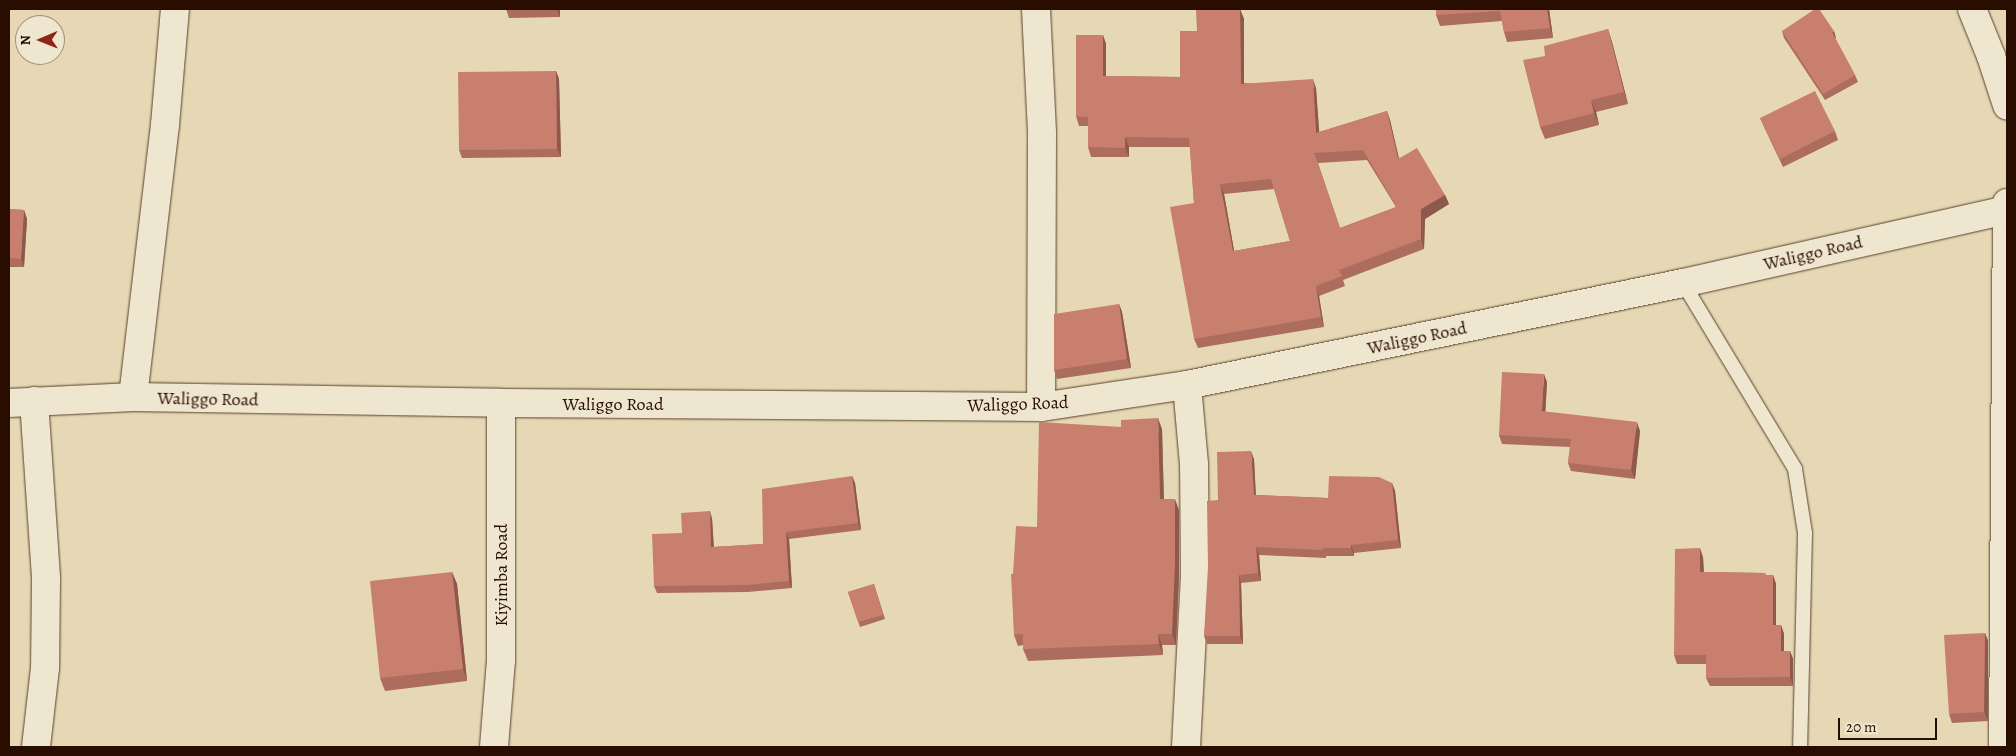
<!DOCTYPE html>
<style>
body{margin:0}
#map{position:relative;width:2016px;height:756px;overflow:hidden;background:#e7d8b5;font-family:Alegreya,serif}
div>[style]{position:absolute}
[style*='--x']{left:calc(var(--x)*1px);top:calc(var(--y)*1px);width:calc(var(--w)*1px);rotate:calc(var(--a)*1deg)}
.roads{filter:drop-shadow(0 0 1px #58402d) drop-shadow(0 0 1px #58402d)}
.service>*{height:14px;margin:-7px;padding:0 7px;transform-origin:7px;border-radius:7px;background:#efe6cf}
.minor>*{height:28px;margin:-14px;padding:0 14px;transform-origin:14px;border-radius:14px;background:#efe6cf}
.tertiary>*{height:28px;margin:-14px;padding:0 14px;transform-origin:14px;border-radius:14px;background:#efe6cf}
.wall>*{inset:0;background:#ad6d5e}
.shaded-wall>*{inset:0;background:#8d594c}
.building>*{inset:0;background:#c97f6d}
span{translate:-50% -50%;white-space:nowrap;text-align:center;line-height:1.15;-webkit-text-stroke:4.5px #efe6cf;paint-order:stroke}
.street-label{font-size:18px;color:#290d00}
.frame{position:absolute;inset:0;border:10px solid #290d00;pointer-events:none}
.north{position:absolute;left:15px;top:15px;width:50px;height:50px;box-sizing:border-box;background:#efe6cf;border:1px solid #a08f7c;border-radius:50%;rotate:269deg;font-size:14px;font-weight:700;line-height:20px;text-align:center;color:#290d00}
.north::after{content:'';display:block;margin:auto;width:18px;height:22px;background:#8f2418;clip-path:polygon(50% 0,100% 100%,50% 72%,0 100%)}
.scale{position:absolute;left:1838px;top:718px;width:99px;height:22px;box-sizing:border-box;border:2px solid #290d00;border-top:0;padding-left:6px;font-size:15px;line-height:18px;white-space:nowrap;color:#290d00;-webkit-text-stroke:4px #efe6cf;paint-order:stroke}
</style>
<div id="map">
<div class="roads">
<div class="service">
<div style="--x:1683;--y:283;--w:217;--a:58.9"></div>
<div style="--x:1795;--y:469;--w:65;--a:81.1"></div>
<div style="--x:1805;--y:533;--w:214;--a:91.3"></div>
</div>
<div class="minor">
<div style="--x:1036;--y:9;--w:124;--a:87.2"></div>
<div style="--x:1042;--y:133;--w:274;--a:90.2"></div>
<div style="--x:1972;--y:9;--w:51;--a:68"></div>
<div style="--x:1991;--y:56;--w:52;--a:71.9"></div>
<div style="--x:133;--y:397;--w:274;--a:-83.3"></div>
<div style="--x:165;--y:125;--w:116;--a:-85.1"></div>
<div style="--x:34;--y:401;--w:178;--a:86.1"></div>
<div style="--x:46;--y:579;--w:89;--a:90.6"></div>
<div style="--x:45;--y:668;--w:80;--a:96.5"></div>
<div style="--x:494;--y:747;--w:87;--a:-85.4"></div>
<div style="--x:501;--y:660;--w:257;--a:-90"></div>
<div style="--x:1186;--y:747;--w:172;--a:-87"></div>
<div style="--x:1195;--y:575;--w:111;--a:-90.5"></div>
<div style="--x:1194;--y:464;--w:79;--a:-95.1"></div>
<div style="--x:2003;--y:747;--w:544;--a:-89.58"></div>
</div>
<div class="tertiary">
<div style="--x:9;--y:403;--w:124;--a:-2.8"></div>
<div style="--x:133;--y:397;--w:368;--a:0.9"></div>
<div style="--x:501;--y:403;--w:540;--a:0.42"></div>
<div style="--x:1041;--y:407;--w:148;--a:-8.6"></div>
<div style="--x:1187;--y:385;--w:506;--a:-11.62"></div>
<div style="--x:1683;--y:283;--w:332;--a:-12.7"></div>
</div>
</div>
<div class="wall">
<div style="clip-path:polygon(506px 9px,560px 9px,560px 17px,509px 18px)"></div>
<div style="clip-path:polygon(evenodd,1240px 9px,1244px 19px,1244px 83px,1316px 88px,1319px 132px,1387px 111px,1390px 120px,1399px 158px,1445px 195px,1449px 204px,1425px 219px,1424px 249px,1343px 280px,1345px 286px,1319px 296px,1324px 327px,1198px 348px,1194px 339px,1194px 203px,1190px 147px,1129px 147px,1129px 157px,1091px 157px,1088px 147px,1088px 126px,1079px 126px,1076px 116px,1103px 35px,1106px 44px,1106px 76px,1180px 77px,1197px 31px,1240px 9px,1367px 160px,1396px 207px,1340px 228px,1318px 163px,1367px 160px,1240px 9px,1274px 189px,1290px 241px,1234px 251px,1224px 194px,1274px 189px)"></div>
<div style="clip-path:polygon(1436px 9px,1549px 9px,1553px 38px,1507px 42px,1504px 32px,1502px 21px,1440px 26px,1436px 15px)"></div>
<div style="clip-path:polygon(1608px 29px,1612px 42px,1628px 104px,1596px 112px,1599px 125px,1545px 139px,1540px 127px,1545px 56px)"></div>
<div style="clip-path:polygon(1782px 31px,1836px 38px,1835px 38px,1855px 75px,1858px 82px,1825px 100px,1784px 38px)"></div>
<div style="clip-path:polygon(556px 71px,559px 79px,561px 157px,462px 158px,459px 150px)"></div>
<div style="clip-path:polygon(1760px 118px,1835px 131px,1838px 140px,1783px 167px,1764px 127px)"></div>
<div style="clip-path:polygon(9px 209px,24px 210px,27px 219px,24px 267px,9px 267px)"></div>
<div style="clip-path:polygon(1119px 304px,1122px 312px,1131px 368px,1057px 379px,1054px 370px)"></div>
<div style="clip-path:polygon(1547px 382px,1545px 412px,1640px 431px,1635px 479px,1571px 471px,1568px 463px,1570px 447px,1502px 444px,1499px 435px)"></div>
<div style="clip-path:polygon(1162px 429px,1164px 499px,1179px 510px,1179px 575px,1176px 645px,1162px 645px,1163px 655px,1028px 661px,1023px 649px,1023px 645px,1018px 646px,1014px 635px,1013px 574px)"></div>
<div style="clip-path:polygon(1254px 459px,1256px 495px,1328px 498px,1392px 483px,1395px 491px,1401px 548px,1354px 553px,1354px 556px,1326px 556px,1326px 558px,1259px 555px,1261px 581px,1241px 583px,1243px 644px,1207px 644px,1204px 636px,1218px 500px)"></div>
<div style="clip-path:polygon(852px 476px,855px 483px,861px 530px,789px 539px,792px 588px,748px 592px,657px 593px,654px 586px,682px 533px,712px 518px,714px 547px,763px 544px)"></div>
<div style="clip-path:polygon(1703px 557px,1704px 572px,1765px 573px,1766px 575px,1773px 575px,1776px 584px,1776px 625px,1781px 625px,1784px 634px,1784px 651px,1790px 651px,1793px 659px,1793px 686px,1710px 686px,1706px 678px,1706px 664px,1677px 664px,1674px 655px)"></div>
<div style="clip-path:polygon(452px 572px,457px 584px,467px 681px,385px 691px,380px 678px)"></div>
<div style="clip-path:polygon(874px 584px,885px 619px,860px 627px,848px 592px)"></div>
<div style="clip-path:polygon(1985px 633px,1988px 641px,1988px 721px,1952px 723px,1949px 714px)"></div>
</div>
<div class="shaded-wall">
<div style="clip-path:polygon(557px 9px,560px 9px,560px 17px)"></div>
<div style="clip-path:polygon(1240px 9px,1244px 19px,1244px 93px,1241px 84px)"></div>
<div style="clip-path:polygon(1547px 9px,1549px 9px,1553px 38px,1550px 28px)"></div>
<div style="clip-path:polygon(1608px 29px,1612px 42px,1628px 104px,1624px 92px)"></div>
<div style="clip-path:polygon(1834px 31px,1836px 38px,1834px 39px,1832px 32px)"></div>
<div style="clip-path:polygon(1103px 35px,1106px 44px,1106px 85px,1103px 76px)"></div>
<div style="clip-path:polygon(556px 71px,559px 79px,561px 157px,557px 149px)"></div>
<div style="clip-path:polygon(1313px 79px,1316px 88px,1320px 142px,1316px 133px)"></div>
<div style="clip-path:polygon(1591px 100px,1596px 112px,1599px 125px,1594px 113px)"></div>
<div style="clip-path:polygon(1387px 111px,1390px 120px,1401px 169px,1398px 159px)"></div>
<div style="clip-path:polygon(1125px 137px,1129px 147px,1129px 157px,1125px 148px)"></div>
<div style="clip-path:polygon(1220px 184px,1224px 194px,1236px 261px,1233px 251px)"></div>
<div style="clip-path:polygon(1445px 195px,1449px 204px,1425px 219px,1424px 249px,1421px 239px,1421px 209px)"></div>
<div style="clip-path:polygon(24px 210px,27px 219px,24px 267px,21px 259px)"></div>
<div style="clip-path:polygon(1316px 286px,1319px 296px,1324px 327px,1321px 317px)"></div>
<div style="clip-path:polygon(1119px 304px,1122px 312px,1131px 368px,1127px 359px)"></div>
<div style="clip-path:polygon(1544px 374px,1547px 382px,1545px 420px,1542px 411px)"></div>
<div style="clip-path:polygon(1158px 418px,1162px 429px,1164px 510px,1160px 499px)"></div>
<div style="clip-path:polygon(1637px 422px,1640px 431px,1635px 479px,1631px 470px)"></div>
<div style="clip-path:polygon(1251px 451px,1254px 459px,1256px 503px,1254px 495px)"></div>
<div style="clip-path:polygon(852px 476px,855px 483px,861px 530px,858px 523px)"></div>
<div style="clip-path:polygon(1392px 483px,1395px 491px,1401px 548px,1398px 540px)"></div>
<div style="clip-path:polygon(1175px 499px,1179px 510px,1179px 575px,1176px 645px,1172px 634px)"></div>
<div style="clip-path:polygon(710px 511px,712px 518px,714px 554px,711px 547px)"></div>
<div style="clip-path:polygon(786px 532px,789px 539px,792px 588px,789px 581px)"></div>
<div style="clip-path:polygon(1351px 545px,1354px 553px,1354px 556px,1351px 548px)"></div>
<div style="clip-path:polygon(1256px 547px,1259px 555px,1261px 581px,1258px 573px)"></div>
<div style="clip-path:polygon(1700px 548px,1703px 557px,1704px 581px,1700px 572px)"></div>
<div style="clip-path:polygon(452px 572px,457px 584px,467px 681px,463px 669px)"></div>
<div style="clip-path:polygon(1239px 575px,1241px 583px,1243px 644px,1240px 636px)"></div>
<div style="clip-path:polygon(1773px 575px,1776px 584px,1776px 634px,1773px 625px)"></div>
<div style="clip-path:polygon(1781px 625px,1784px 634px,1784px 659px,1781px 651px)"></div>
<div style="clip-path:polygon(1985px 633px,1988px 641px,1988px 721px,1984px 712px)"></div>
<div style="clip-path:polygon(1158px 634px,1162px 645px,1163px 655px,1159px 644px)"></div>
<div style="clip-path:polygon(1790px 651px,1793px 659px,1793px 686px,1790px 677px)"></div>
</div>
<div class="building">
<div style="clip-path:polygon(evenodd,1240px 9px,1241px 84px,1313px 79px,1316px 133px,1387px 111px,1398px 159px,1417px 148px,1445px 195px,1421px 209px,1421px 239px,1339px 270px,1342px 276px,1316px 286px,1321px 317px,1194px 339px,1170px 207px,1194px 203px,1189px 138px,1125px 137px,1125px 148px,1088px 147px,1088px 117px,1076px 116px,1076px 35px,1103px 35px,1103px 76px,1180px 77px,1180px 31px,1197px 31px,1196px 10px,1240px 9px,1363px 150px,1397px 207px,1340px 228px,1314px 153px,1363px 150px,1240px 9px,1271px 179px,1290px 241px,1233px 251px,1220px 184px,1271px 179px)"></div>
<div style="clip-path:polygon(1436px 9px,1547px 9px,1550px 28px,1504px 32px,1500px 11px,1436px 15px)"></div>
<div style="clip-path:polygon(1815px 9px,1819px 9px,1834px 31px,1832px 32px,1855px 75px,1823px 94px,1782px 31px)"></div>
<div style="clip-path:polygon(1608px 29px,1624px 92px,1591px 100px,1594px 113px,1540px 127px,1523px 60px,1545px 56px,1544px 46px)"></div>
<div style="clip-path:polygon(556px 71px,557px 149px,459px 150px,458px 72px)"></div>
<div style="clip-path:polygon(1815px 91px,1835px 131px,1780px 159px,1760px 118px)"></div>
<div style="clip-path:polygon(9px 209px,24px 210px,21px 259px,9px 258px)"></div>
<div style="clip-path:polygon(1119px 304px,1127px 359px,1054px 370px,1054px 314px)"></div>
<div style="clip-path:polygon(1502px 372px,1544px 374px,1542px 411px,1637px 422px,1631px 470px,1568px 463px,1571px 439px,1499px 435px)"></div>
<div style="clip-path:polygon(1158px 418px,1160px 499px,1175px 499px,1175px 564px,1172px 634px,1158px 634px,1159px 644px,1023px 649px,1023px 634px,1014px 635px,1011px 574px,1013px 574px,1016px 526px,1037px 527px,1039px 422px,1121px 427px,1121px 420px)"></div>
<div style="clip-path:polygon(1251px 451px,1254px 495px,1328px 498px,1329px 476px,1379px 477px,1392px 483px,1398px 540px,1351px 545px,1351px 548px,1323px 548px,1323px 550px,1256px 547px,1258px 573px,1239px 575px,1240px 636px,1204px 636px,1208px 567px,1207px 501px,1218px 500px,1217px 452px)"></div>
<div style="clip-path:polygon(852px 476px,858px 523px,786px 532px,789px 581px,746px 585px,654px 586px,652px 534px,682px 533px,681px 513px,710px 511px,711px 547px,763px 544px,762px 489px)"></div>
<div style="clip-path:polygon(1700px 548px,1700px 572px,1765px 573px,1765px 575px,1773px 575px,1773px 625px,1781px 625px,1781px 651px,1790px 651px,1790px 677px,1706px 678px,1706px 655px,1674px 655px,1675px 549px)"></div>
<div style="clip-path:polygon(452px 572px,463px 669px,380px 678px,370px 581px)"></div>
<div style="clip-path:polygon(874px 584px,883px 615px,858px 622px,848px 592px)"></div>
<div style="clip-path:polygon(1985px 633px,1984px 712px,1949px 714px,1944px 635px)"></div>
<div style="clip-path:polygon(1332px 746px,1358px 746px,1358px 747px,1332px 747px)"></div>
</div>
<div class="street-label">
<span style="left:1813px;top:253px;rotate:-13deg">Waliggo Road</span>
<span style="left:1417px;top:338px;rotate:-12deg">Waliggo Road</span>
<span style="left:208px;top:399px;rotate:1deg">Waliggo Road</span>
<span style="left:613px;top:404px">Waliggo Road</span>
<span style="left:1018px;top:404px;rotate:-2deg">Waliggo Road</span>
<span style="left:501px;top:575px;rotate:-90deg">Kiyimba Road</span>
</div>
<div class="frame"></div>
<div class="north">N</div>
<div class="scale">20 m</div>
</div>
